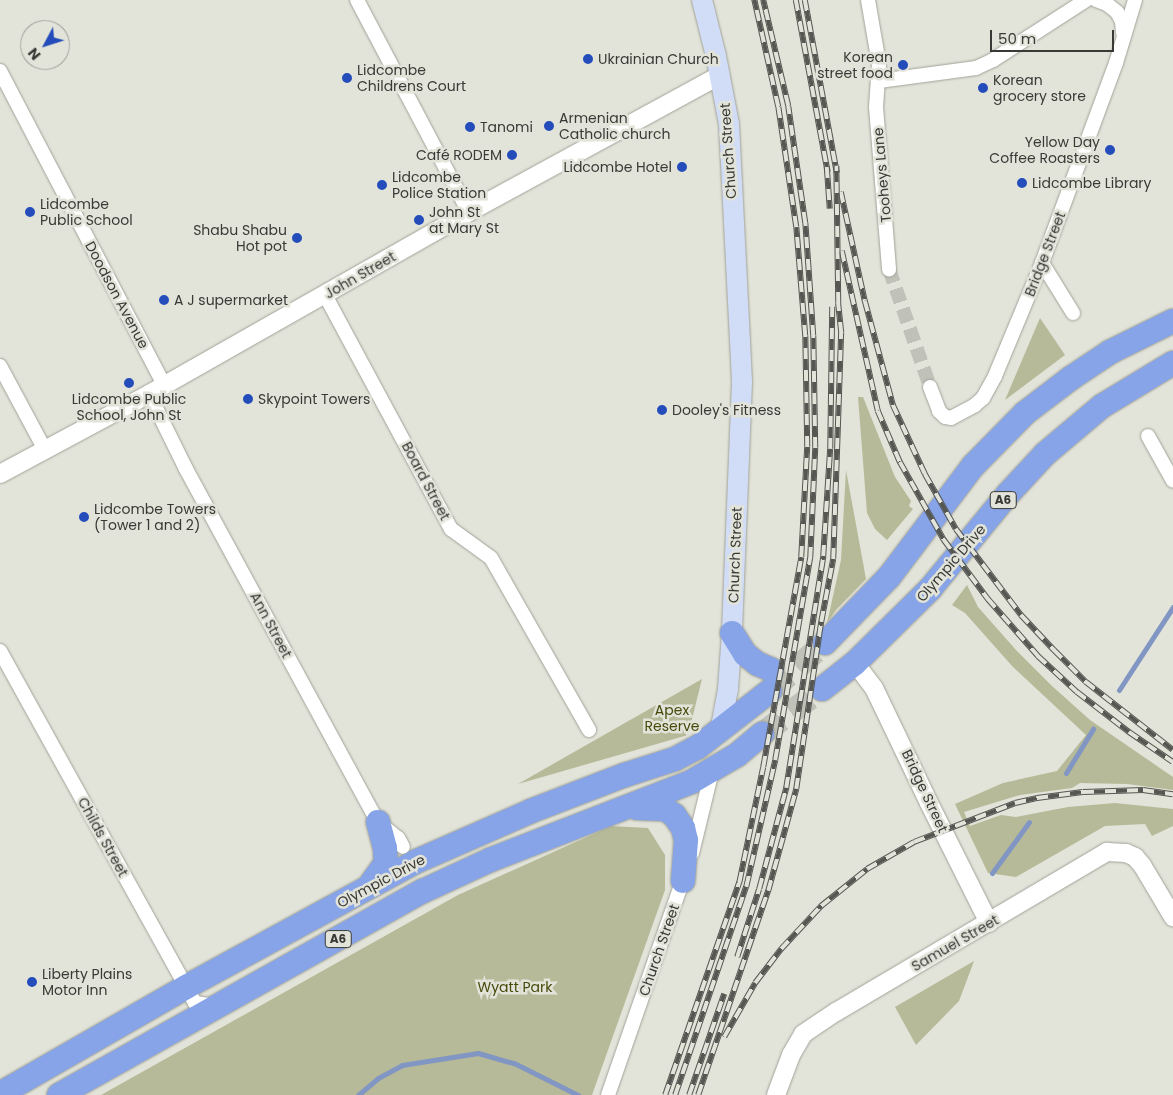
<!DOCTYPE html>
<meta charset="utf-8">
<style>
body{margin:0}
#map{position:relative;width:1173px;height:1095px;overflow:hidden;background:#e2e3d9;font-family:Poppins,sans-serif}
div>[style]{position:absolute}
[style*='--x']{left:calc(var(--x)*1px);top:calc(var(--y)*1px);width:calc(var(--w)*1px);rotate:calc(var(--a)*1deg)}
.green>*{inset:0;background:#b7ba98}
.stream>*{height:5px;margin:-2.5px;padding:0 2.5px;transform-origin:2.5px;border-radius:2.5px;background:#8196c2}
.minor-tunnel>*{height:14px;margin-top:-7px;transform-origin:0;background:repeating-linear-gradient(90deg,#c0c1b8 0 14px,transparent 0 21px)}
.trunk-tunnel>*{height:24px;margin-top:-12px;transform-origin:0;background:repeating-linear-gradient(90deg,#c0c1b8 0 24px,transparent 0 36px)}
.roads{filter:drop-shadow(0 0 1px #a1a298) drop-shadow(0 0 1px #a1a298)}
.minor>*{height:14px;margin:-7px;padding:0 7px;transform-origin:7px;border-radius:7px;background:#fff}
.tertiary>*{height:18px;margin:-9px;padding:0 9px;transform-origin:9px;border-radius:9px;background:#fff}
.secondary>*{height:20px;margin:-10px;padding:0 10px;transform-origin:10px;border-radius:10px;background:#d1ddf6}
.trunk>*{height:24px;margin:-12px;padding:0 12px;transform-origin:12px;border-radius:12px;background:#86a4e7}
.rail>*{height:5.5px;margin-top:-2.75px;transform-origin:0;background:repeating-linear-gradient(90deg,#e2e3d9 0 11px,#565752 0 22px);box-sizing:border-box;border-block:1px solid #565752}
.dots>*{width:14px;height:14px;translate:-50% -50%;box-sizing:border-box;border:2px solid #e2e3d9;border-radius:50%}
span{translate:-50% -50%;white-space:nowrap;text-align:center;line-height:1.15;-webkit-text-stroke:5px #e2e3d9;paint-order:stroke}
.shield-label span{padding:1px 4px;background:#e2e3d9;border:1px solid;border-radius:4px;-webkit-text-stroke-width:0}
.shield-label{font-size:12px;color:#393a36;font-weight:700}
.poi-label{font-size:14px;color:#393a36}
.right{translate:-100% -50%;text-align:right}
.left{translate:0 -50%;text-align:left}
.street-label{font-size:14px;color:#393a36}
.park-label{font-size:14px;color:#474a0b}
.north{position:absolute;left:20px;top:20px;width:50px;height:50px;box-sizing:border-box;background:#e2e3d9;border:1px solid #9e9f98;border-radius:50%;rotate:230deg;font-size:14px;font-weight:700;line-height:20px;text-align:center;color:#393a36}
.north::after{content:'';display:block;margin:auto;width:18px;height:22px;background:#244dbb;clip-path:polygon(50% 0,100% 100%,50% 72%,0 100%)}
.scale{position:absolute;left:990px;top:30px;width:124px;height:22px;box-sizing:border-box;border:2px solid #393a36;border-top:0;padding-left:6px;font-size:15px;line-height:18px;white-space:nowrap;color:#393a36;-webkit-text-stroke:4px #e2e3d9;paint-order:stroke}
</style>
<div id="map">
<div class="green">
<div style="clip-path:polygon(1040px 318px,1065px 355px,1005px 400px)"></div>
<div style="clip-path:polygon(858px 397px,863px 397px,895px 477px,911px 501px,909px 506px,913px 509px,887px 540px,875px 529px,867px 513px)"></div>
<div style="clip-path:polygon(846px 470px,866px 579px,836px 610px,827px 623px,841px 560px)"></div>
<div style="clip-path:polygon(967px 585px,978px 607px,1016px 650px,1052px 686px,1090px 720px,1173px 777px,1173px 790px,1127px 784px,1080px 783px,1072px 788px,1020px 795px,964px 812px,970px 826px,1001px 815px,1016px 817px,1068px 807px,1115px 803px,1173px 809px,1173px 826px,1152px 836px,1145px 824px,1105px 826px,1016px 877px,988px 873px,955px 804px,1003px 783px,1057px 771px,1086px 735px,1013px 667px,965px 613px,952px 605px)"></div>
<div style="clip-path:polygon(702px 679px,688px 735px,518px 784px)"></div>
<div style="clip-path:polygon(611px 826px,648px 828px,665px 855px,665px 890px,592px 1095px,101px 1095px,458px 895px)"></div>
<div style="clip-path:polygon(974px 961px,959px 1001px,916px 1045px,895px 1007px)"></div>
</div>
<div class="stream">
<div style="--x:1119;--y:690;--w:99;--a:-57"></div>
<div style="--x:1066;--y:773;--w:52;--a:-58.5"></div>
<div style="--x:992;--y:873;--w:63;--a:-54"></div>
<div style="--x:358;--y:1095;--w:26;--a:-40"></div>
<div style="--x:378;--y:1078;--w:27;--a:-28"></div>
<div style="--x:402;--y:1065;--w:77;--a:-9"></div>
<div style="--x:478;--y:1053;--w:37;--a:16"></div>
<div style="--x:514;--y:1063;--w:72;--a:26.6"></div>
</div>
<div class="minor-tunnel">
<div style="--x:889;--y:269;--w:125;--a:70.8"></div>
</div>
<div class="trunk-tunnel">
<div style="--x:770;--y:691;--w:73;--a:-41.1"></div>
<div style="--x:762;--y:734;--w:75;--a:-36.9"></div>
</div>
<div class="roads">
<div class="minor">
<div style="--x:357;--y:0;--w:240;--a:62.2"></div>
<div style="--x:868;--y:0;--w:65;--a:80.2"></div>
<div style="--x:879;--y:64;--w:43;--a:94"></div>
<div style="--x:876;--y:107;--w:163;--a:85.4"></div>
<div style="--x:1096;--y:0;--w:12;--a:20"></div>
<div style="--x:1107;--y:4;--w:13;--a:39"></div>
<div style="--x:1117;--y:12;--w:10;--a:61"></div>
<div style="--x:1122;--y:21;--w:12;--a:85"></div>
<div style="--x:0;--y:71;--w:354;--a:62.4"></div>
<div style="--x:879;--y:81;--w:98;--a:-7.6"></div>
<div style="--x:976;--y:68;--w:19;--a:-25"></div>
<div style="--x:993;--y:60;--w:111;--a:-32.8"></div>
<div style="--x:1042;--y:263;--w:59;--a:58.2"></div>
<div style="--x:325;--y:295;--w:266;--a:61.7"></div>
<div style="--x:451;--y:529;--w:49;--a:35.9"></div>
<div style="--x:491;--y:558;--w:198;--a:60.3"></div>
<div style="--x:0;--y:366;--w:95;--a:61.8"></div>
<div style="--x:930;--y:387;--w:26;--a:69"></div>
<div style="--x:939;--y:411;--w:8;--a:45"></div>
<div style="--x:945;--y:417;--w:6;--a:9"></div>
<div style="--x:951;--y:418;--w:27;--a:-28"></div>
<div style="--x:975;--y:405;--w:11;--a:-41"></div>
<div style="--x:983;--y:398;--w:25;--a:-61"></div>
<div style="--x:995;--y:376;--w:122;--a:-67.4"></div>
<div style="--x:1042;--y:263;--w:213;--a:-69.7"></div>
<div style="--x:1116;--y:63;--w:66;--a:-73.2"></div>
<div style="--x:149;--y:394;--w:84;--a:63.7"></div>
<div style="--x:186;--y:469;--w:402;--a:61.5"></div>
<div style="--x:378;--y:822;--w:26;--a:39"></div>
<div style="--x:398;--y:838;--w:10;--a:61"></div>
<div style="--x:1148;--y:436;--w:51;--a:60.9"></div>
<div style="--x:0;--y:651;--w:402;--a:61"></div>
<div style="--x:195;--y:1003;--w:22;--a:8"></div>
<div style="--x:692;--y:853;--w:84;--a:-76.3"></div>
<div style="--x:608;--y:1095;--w:234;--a:-70.8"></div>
</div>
<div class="tertiary">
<div style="--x:0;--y:474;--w:169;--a:-28.2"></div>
<div style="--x:149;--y:394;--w:368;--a:-29.6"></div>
<div style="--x:469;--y:212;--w:286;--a:-28.6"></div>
<div style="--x:855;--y:663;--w:31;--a:53"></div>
<div style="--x:874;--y:688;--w:127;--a:64.4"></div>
<div style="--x:929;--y:803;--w:134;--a:63.4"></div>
<div style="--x:776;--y:1095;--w:43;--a:-69.4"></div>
<div style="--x:791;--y:1055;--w:24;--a:-60"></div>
<div style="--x:803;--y:1034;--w:40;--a:-34"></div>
<div style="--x:836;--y:1012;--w:315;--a:-30.6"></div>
<div style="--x:1107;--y:852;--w:19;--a:3"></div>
<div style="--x:1126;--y:853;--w:10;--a:24"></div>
<div style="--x:1135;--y:857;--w:11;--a:49"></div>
<div style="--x:1142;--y:865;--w:61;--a:59.2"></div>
</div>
<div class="secondary">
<div style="--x:702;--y:0;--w:58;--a:76"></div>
<div style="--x:716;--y:56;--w:69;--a:79.2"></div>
<div style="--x:729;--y:124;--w:258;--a:87.1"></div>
<div style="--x:742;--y:382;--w:251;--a:92.3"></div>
<div style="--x:732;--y:633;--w:56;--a:94.1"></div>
<div style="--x:728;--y:689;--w:44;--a:100.5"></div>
</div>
<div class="trunk">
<div style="--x:732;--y:633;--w:25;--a:58"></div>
<div style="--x:745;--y:654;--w:16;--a:38"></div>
<div style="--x:758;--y:664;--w:15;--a:23"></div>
<div style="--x:825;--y:643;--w:92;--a:-45.9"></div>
<div style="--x:889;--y:577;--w:139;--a:-52.9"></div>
<div style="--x:973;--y:466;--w:74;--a:-45.5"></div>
<div style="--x:1025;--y:413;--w:58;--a:-37.3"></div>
<div style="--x:1071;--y:378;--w:47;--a:-33.7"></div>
<div style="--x:1110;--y:352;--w:70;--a:-26.2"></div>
<div style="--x:822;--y:689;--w:42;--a:-38.2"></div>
<div style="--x:855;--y:663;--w:105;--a:-44.6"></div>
<div style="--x:930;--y:589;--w:123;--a:-50.6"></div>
<div style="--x:1008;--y:494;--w:54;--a:-47.2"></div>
<div style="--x:1045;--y:454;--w:75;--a:-40.1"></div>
<div style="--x:1102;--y:406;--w:83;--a:-31.2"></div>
<div style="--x:637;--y:808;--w:28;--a:2"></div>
<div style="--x:665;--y:809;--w:11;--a:34"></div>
<div style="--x:674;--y:815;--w:16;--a:55"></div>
<div style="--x:683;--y:828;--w:12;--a:76"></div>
<div style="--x:686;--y:840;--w:41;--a:94.2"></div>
<div style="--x:370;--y:885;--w:27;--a:-54"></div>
<div style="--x:386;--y:863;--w:15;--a:-94"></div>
<div style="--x:385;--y:848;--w:27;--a:-105"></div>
<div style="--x:0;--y:1094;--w:215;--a:-29.9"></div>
<div style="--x:186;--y:987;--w:261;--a:-28.6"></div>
<div style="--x:415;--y:862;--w:127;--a:-23.7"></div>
<div style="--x:531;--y:811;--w:101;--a:-21"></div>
<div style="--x:625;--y:775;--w:52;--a:-17.7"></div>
<div style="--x:675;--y:759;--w:26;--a:-28"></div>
<div style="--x:698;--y:747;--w:91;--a:-37.9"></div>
<div style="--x:59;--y:1095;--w:417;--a:-29.3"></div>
<div style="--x:423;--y:891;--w:74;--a:-24.8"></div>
<div style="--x:490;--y:860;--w:216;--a:-21.2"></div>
<div style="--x:691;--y:782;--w:53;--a:-30.4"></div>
<div style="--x:737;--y:755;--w:33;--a:-40"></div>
</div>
</div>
<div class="rail">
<div style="--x:796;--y:0;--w:175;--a:79.5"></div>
<div style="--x:805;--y:0;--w:176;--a:79.5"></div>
<div style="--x:827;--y:167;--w:42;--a:85.9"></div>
<div style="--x:841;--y:192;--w:112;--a:77.6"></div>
<div style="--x:865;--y:301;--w:108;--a:74.9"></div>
<div style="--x:893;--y:405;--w:76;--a:65.1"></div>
<div style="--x:925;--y:474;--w:63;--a:60.6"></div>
<div style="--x:956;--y:529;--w:108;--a:52.9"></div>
<div style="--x:1021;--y:615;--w:48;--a:46.7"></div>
<div style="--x:1054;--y:650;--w:45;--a:45"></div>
<div style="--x:1086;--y:682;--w:110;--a:38"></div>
<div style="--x:842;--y:251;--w:164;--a:77.3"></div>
<div style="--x:878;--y:411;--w:56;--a:66.7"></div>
<div style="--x:900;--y:462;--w:90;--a:60.6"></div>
<div style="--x:944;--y:540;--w:74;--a:53.3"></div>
<div style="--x:988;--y:599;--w:76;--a:48.7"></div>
<div style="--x:1038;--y:656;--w:53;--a:42.7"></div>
<div style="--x:1077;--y:692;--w:66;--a:37.6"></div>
<div style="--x:1129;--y:732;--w:53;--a:34.3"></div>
<div style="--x:737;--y:957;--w:71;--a:-72.1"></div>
<div style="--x:759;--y:889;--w:105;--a:-75"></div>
<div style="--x:786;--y:788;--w:235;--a:-80.9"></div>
<div style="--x:823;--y:556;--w:107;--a:-86.3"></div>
<div style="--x:830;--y:449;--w:142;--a:-89.2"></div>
<div style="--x:724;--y:1037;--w:62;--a:-60.1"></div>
<div style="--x:755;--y:983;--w:43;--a:-52.6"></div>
<div style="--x:781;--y:949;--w:59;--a:-47.1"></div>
<div style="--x:821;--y:906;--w:59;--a:-38.8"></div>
<div style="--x:867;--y:869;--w:54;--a:-29.9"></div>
<div style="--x:914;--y:842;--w:108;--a:-21.1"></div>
<div style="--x:1015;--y:803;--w:23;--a:-13"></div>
<div style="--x:1037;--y:798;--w:46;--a:-7.4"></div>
<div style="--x:1083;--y:792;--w:60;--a:-1.9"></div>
<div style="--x:1143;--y:790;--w:30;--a:8"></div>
<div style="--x:665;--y:1095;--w:225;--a:-70.8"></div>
<div style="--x:739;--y:883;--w:118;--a:-78.3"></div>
<div style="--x:763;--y:767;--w:213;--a:-79.7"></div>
<div style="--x:801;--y:557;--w:110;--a:-86.9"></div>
<div style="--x:807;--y:447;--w:111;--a:-91"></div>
<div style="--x:805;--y:336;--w:109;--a:-94.7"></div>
<div style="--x:796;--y:227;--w:121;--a:-98.5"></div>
<div style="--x:778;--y:107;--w:110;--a:-102.6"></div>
<div style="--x:675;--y:1095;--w:220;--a:-71.2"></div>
<div style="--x:746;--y:887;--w:130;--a:-77.1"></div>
<div style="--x:775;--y:760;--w:205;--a:-80.2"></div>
<div style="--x:810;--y:558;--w:110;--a:-87.4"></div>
<div style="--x:815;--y:448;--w:112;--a:-91"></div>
<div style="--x:813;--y:336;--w:113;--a:-94"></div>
<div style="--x:805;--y:223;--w:118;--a:-98.3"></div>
<div style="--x:788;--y:106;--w:109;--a:-103.3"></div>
<div style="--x:689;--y:1095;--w:107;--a:-70.9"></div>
<div style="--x:698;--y:1095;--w:216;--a:-71.1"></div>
<div style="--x:768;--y:891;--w:106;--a:-74.6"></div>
<div style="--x:796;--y:789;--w:169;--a:-81.5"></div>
<div style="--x:821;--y:622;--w:64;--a:-79.2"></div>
<div style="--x:833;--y:559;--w:226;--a:-88"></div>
<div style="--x:841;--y:333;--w:30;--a:-96"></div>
<div style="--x:838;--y:303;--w:137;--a:-90.8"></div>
</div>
<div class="dots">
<div style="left:588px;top:59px;background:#244dbb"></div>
<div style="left:903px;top:65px;background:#244dbb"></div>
<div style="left:347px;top:78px;background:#244dbb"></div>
<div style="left:983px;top:88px;background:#244dbb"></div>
<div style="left:549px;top:126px;background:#244dbb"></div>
<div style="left:470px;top:127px;background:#244dbb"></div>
<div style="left:1110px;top:150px;background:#244dbb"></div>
<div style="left:512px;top:155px;background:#244dbb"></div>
<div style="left:682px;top:167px;background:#244dbb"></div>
<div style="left:1022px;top:183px;background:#244dbb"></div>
<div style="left:382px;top:185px;background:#244dbb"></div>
<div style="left:30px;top:212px;background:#244dbb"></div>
<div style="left:419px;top:220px;background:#244dbb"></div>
<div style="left:297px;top:238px;background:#244dbb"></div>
<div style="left:164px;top:300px;background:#244dbb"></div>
<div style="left:129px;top:383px;background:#244dbb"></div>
<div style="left:248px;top:399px;background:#244dbb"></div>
<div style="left:662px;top:410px;background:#244dbb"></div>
<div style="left:84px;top:517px;background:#244dbb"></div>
<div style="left:32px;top:982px;background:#244dbb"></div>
</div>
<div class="shield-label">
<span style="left:1003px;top:500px">A6</span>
<span style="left:338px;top:939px">A6</span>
</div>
<div class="poi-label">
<span class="right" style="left:893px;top:65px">Korean<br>street food</span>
<span class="left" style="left:598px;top:59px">Ukrainian Church</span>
<span class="left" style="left:357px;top:78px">Lidcombe<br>Childrens Court</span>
<span class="left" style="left:993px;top:88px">Korean<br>grocery store</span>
<span class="left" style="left:559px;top:126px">Armenian<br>Catholic church</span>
<span class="left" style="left:480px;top:127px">Tanomi</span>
<span class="right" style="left:1100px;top:150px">Yellow Day<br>Coffee Roasters</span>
<span class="right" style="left:502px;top:155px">Café RODEM</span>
<span class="right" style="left:672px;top:167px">Lidcombe Hotel</span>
<span class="left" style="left:392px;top:185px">Lidcombe<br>Police Station</span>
<span class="left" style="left:1032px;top:183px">Lidcombe Library</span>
<span class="left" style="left:40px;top:212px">Lidcombe<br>Public School</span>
<span class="left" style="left:429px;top:220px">John St<br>at Mary St</span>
<span class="right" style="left:287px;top:238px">Shabu Shabu<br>Hot pot</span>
<span class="left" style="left:174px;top:300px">A J supermarket</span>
<span style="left:129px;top:407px">Lidcombe Public<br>School, John St</span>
<span class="left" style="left:258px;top:399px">Skypoint Towers</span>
<span class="left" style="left:672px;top:410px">Dooley's Fitness</span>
<span class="left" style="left:94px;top:517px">Lidcombe Towers<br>(Tower 1 and 2)</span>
<span class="left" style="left:42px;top:982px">Liberty Plains<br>Motor Inn</span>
</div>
<div class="street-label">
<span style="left:728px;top:151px;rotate:-94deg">Church Street</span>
<span style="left:882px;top:175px;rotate:-95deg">Tooheys Lane</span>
<span style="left:1045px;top:254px;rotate:-69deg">Bridge Street</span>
<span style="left:360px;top:275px;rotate:-30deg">John Street</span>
<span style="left:117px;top:295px;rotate:62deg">Doodson Avenue</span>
<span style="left:426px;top:481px;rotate:62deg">Board Street</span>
<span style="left:735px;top:555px;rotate:-88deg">Church Street</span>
<span style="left:951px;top:563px;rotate:-49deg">Olympic Drive</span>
<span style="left:271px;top:625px;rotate:62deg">Ann Street</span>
<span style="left:925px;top:791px;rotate:65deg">Bridge Street</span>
<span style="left:103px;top:837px;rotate:61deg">Childs Street</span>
<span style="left:381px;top:881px;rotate:-28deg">Olympic Drive</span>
<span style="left:955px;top:943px;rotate:-30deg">Samuel Street</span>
<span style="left:659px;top:950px;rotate:-71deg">Church Street</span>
</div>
<div class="park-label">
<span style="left:672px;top:718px">Apex<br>Reserve</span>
<span style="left:515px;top:987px">Wyatt Park</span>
</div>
<div class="north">N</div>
<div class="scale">50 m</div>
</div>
